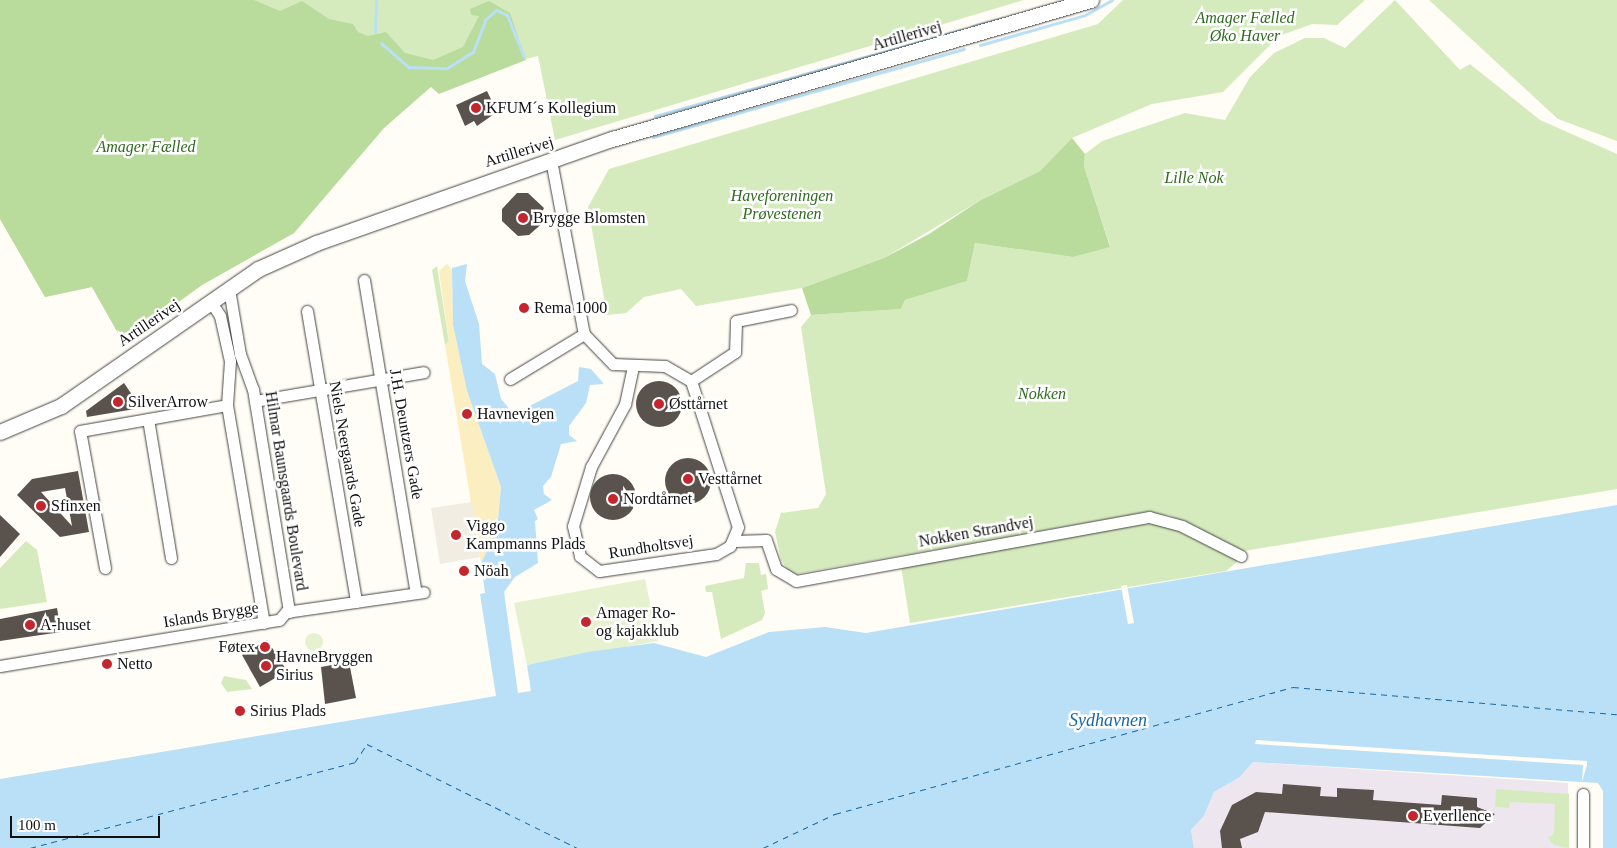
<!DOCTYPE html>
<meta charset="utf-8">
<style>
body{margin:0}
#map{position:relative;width:1617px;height:848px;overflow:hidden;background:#fffdf5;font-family:"Times New Roman",serif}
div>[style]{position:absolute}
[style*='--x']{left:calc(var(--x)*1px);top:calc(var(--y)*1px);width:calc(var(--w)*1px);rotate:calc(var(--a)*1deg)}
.industrial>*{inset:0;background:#eee6ef}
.green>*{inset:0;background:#d5ebbd}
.forest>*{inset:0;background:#b9dc9c}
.sand>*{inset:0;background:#fbeec1}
.pitch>*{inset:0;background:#e6f2cf}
.round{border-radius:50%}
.plaza>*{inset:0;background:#f1ede2}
.water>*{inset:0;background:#b9e0f7}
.pier>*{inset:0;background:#fffdf5}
.stream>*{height:3px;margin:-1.5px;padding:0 1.5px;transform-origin:1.5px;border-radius:1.5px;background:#b9e0f7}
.ferry>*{height:1px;margin-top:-0.5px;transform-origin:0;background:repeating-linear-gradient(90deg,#1768a6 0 6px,transparent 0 11px)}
.building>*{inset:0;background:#5a524d}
.roads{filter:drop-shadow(0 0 1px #444) drop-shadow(0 0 1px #444)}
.minor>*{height:11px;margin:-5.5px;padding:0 5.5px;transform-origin:5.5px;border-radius:5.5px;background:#fff}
.tertiary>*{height:15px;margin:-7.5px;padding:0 7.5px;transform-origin:7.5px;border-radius:7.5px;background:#fff}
.dots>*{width:14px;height:14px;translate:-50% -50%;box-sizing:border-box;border:2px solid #fff;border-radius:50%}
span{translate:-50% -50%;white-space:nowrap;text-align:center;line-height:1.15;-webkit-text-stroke:5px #fff;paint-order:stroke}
.park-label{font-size:16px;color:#2f6b1f;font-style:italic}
.street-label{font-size:16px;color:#111}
.poi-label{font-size:16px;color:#111}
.left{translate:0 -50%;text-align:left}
.right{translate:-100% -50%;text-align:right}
.water-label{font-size:18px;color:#1768a6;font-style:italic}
.scale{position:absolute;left:10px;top:816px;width:150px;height:22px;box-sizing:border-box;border:2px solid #111;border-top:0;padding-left:6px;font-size:15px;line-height:18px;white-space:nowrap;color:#111;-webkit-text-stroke:4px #fff;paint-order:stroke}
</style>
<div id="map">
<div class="industrial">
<div style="clip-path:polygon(1253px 762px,1568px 783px,1569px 848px,1194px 848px,1191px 830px,1204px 816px,1214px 792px,1240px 777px)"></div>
</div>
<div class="green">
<div style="clip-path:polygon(0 0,1024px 0,555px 140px,538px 56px,434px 81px,384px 128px,294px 233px,202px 285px,123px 342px,92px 287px,45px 297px,0 219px)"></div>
<div style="clip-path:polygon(1123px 0,1365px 0,1337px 25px,1312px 24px,1279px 36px,1223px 92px,1152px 104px,1072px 138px,1040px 171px,979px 201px,884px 258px,802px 288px,696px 306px,681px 289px,644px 297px,626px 313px,607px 315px,588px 207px,609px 169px,1098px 24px)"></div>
<div style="clip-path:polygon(1395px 0,1460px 70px,1470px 64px,1540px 120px,1617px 154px,1617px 489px,1244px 551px,1169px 515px,1137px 514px,796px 574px,788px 570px,781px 560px,775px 532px,781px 513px,818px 508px,826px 494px,801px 327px,811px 315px,901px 309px,905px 300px,967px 281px,975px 243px,1073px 257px,1110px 246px,1084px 166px,1085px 154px,1102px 141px,1185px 113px,1225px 120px,1250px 77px,1274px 53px,1305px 38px,1324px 38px,1345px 48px)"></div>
<div style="clip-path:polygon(1429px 0,1617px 0,1617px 141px,1558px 119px)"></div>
<div style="clip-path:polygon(437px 266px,449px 342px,445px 345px,432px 270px)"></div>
<div style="clip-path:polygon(1151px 522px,1172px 528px,1238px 561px,1226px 571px,910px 623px,901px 566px)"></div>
<div style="clip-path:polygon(26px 541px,37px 550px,47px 602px,0 609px,0 568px)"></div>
<div style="clip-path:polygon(746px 563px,759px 563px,761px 575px,766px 574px,768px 589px,761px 591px,765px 613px,762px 620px,721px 639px,712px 592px,706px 592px,705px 586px,744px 578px)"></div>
<div style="clip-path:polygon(224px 676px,246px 680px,252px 689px,227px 692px,221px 683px)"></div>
<div style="clip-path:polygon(1496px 789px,1569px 794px,1569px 848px,1554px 845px,1548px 838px,1554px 833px,1555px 804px,1510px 802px,1509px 808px,1495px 807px)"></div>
</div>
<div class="forest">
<div style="clip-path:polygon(0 0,254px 0,280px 11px,302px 1px,329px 19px,353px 24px,358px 32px,368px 36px,386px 32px,405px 53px,433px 60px,463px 47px,479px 16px,471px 15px,470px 9px,489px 1px,510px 13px,526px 60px,439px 94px,431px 87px,384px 128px,294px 233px,202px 285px,123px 342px,92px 287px,45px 297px,0 219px)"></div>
<div style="clip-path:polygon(1072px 138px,1085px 154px,1084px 166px,1110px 247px,1073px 257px,975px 243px,967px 281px,905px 300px,901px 309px,811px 315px,802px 288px,884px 258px,929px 234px,979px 201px,1040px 171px)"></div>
</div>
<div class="sand">
<div style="clip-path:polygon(447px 264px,452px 270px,453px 325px,467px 391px,501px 487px,497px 531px,481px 563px,445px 345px,449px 341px,439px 271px)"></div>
</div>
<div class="pitch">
<div style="clip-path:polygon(645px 579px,658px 641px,527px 665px,514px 603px)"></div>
<div class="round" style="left:305px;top:633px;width:18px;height:18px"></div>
</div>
<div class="plaza">
<div style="clip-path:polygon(472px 502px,480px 557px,440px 564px,431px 508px)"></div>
</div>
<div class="water">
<div style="clip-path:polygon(467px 264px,465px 281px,479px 324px,482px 364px,495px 374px,501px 399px,514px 414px,578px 381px,579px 367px,591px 369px,604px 384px,590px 385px,586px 403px,569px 426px,569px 435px,577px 441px,561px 444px,551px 477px,543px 486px,544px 494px,552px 500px,534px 510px,538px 519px,535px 521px,538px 563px,515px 577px,504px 592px,518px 693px,531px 691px,527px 665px,588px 652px,654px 643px,706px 657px,769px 632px,825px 627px,866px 633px,1617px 505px,1617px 848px,1603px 848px,1603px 791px,1598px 783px,1253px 762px,1240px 777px,1214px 792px,1204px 816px,1191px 830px,1194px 848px,0 848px,0 779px,496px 696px,480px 594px,485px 593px,481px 563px,497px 531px,501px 487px,467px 391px,453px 325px,452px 268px)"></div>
</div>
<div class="pier">
<div style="clip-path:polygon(1127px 585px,1134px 623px,1128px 624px,1121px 586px)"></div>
<div style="clip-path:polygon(1256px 740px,1587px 761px,1587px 765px,1582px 782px,1583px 765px,1255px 744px)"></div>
</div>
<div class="stream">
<div style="--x:972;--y:26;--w:32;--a:-14"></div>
<div style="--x:375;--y:32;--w:32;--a:-88"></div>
<div style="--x:381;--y:43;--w:37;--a:41"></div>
<div style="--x:409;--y:67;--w:38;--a:2"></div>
<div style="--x:447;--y:68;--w:31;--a:-32"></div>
<div style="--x:473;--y:52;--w:34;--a:-69"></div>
<div style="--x:485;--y:20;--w:15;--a:-42"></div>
<div style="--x:496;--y:10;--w:12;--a:24"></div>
<div style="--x:507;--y:15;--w:45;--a:68"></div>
<div style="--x:980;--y:45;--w:109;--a:-15.9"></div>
<div style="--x:1085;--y:15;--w:31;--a:-29"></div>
<div style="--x:655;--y:116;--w:318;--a:-15.7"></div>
<div style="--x:653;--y:137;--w:323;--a:-15.8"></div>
</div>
<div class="ferry">
<div style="--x:30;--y:848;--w:336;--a:-14.8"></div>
<div style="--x:355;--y:762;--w:22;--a:-56"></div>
<div style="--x:367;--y:744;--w:234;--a:26.3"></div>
<div style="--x:763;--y:848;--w:80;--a:-25.3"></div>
<div style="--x:835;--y:814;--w:475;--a:-15.5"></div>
<div style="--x:1293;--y:687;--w:325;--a:4.8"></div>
</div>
<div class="building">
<div style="clip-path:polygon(487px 91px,497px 112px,477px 126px,474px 121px,465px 126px,456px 105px)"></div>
<div style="clip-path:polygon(517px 193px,528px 193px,544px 208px,541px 214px,545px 221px,529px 235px,518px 236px,502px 221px,502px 209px)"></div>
<div class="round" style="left:636px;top:381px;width:46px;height:46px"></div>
<div style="clip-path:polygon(124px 383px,141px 408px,87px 417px,86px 411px)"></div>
<div class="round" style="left:665px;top:458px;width:46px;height:46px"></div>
<div style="clip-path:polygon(evenodd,78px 471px,89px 532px,60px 537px,17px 495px,32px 479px,78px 471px,65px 488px,72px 526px,41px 492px,65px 488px)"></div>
<div class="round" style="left:590px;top:474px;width:46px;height:46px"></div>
<div style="clip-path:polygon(0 515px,20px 534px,0 557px)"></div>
<div style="clip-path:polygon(57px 608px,61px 632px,0 641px,0 619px)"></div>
<div style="clip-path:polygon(267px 640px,287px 671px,260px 687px,242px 655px)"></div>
<div style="clip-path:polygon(349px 662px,356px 698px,325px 704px,321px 667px)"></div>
<div style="clip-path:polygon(1283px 784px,1321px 787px,1320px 796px,1337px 797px,1337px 788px,1374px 790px,1373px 800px,1441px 805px,1442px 795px,1477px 798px,1477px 807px,1495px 814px,1480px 828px,1265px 812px,1258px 832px,1240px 839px,1242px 848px,1222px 848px,1220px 831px,1232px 805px,1256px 792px,1282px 794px)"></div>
</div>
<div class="roads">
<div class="minor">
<div style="--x:551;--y:160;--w:177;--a:79.3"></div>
<div style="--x:584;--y:334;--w:42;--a:46"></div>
<div style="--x:613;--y:364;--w:52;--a:2.2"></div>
<div style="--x:665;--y:366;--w:30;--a:30"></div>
<div style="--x:691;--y:381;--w:153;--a:72.2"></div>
<div style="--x:738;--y:527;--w:21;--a:113"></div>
<div style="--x:730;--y:546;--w:16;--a:150"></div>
<div style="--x:716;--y:554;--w:118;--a:171.7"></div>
<div style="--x:599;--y:571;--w:24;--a:-142"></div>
<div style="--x:580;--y:556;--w:31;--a:-103"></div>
<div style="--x:573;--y:526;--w:62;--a:-73"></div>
<div style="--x:591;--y:467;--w:72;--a:-61.6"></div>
<div style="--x:625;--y:404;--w:39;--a:-78"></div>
<div style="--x:364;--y:280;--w:317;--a:80.6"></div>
<div style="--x:229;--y:289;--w:66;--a:80.4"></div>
<div style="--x:240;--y:354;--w:37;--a:70"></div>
<div style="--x:253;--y:389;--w:226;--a:80.8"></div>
<div style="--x:211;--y:302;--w:17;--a:57"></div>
<div style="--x:220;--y:316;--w:46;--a:77.5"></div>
<div style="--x:230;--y:361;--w:44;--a:93.9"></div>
<div style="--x:227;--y:405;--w:221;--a:80.4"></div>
<div style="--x:307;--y:311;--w:295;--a:80.4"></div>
<div style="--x:510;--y:379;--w:87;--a:-31.3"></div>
<div style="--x:691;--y:381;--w:53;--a:-33.4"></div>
<div style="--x:735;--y:352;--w:31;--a:-88"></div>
<div style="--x:736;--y:321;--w:56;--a:-11.3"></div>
<div style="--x:255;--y:401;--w:171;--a:-9.7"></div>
<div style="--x:148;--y:419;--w:141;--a:80.6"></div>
<div style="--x:734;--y:541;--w:32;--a:-2"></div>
<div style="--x:766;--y:540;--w:31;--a:71"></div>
<div style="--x:776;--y:569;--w:23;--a:31"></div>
<div style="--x:796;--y:581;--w:359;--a:-10.3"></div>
<div style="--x:1149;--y:517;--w:34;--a:15"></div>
<div style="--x:1182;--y:526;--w:66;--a:27"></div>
<div style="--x:105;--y:568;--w:139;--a:-100.3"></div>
<div style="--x:80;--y:431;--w:149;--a:-10"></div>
<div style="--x:0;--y:666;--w:283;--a:-9.4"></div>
<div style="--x:279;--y:620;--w:11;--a:-49"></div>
<div style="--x:286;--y:612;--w:139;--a:-8.2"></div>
<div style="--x:1583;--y:794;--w:54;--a:90"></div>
</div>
<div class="tertiary">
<div style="--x:0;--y:432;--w:66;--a:-23.1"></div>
<div style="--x:61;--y:406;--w:240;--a:-34.8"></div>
<div style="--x:258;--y:269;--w:64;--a:-24.1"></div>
<div style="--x:316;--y:243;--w:314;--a:-19.4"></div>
<div style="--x:612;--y:139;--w:499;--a:-16.2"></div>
</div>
</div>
<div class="dots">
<div style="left:476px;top:108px;background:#c4262e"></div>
<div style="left:523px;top:218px;background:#c4262e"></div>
<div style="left:524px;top:308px;background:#c4262e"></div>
<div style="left:118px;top:402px;background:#c4262e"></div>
<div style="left:659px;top:404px;background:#c4262e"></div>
<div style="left:467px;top:414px;background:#c4262e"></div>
<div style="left:688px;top:479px;background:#c4262e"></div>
<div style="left:613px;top:499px;background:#c4262e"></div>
<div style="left:41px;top:506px;background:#c4262e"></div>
<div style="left:456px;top:535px;background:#c4262e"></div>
<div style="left:464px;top:571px;background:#c4262e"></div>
<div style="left:586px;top:622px;background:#c4262e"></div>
<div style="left:30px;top:625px;background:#c4262e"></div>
<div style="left:265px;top:647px;background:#c4262e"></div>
<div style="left:107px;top:664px;background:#c4262e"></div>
<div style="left:266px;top:666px;background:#c4262e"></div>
<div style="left:240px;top:711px;background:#c4262e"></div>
<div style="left:1413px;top:816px;background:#c4262e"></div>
</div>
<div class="park-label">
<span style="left:1245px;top:27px">Amager Fælled<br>Øko Haver</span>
<span style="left:146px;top:147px">Amager Fælled</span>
<span style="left:1194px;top:178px">Lille Nok</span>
<span style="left:782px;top:205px">Haveforeningen<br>Prøvestenen</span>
<span style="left:1042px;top:394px">Nokken</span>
</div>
<div class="street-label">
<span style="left:907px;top:36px;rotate:-16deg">Artillerivej</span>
<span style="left:519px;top:152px;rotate:-17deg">Artillerivej</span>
<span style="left:149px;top:323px;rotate:-34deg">Artillerivej</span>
<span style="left:406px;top:434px;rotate:80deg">J.H. Deuntzers Gade</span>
<span style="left:347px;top:454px;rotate:80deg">Niels Neergaards Gade</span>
<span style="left:286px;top:491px;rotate:81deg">Hilmar Baunsgaards Boulevard</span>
<span style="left:976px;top:532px;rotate:-10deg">Nokken Strandvej</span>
<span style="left:651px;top:547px;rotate:-9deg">Rundholtsvej</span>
<span style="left:211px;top:615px;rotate:-9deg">Islands Brygge</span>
</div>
<div class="poi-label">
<span class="left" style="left:486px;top:108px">KFUM´s Kollegium</span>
<span class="left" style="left:533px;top:218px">Brygge Blomsten</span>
<span class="left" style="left:534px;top:308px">Rema 1000</span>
<span class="left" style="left:128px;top:402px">SilverArrow</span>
<span class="left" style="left:669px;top:404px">Østtårnet</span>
<span class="left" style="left:477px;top:414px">Havnevigen</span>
<span class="left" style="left:698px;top:479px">Vesttårnet</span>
<span class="left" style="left:623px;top:499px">Nordtårnet</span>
<span class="left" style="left:51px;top:506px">Sfinxen</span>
<span class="left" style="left:466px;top:535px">Viggo<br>Kampmanns Plads</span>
<span class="left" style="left:474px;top:571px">Nöah</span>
<span class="left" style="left:596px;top:622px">Amager Ro-<br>og kajakklub</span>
<span class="left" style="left:40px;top:625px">A-huset</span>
<span class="right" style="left:255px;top:647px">Føtex</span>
<span class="left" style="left:276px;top:666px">HavneBryggen<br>Sirius</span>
<span class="left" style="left:117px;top:664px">Netto</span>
<span class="left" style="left:250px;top:711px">Sirius Plads</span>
<span class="left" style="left:1423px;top:816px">Everllence</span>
</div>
<div class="water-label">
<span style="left:1108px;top:720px">Sydhavnen</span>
</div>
<div class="scale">100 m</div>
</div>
